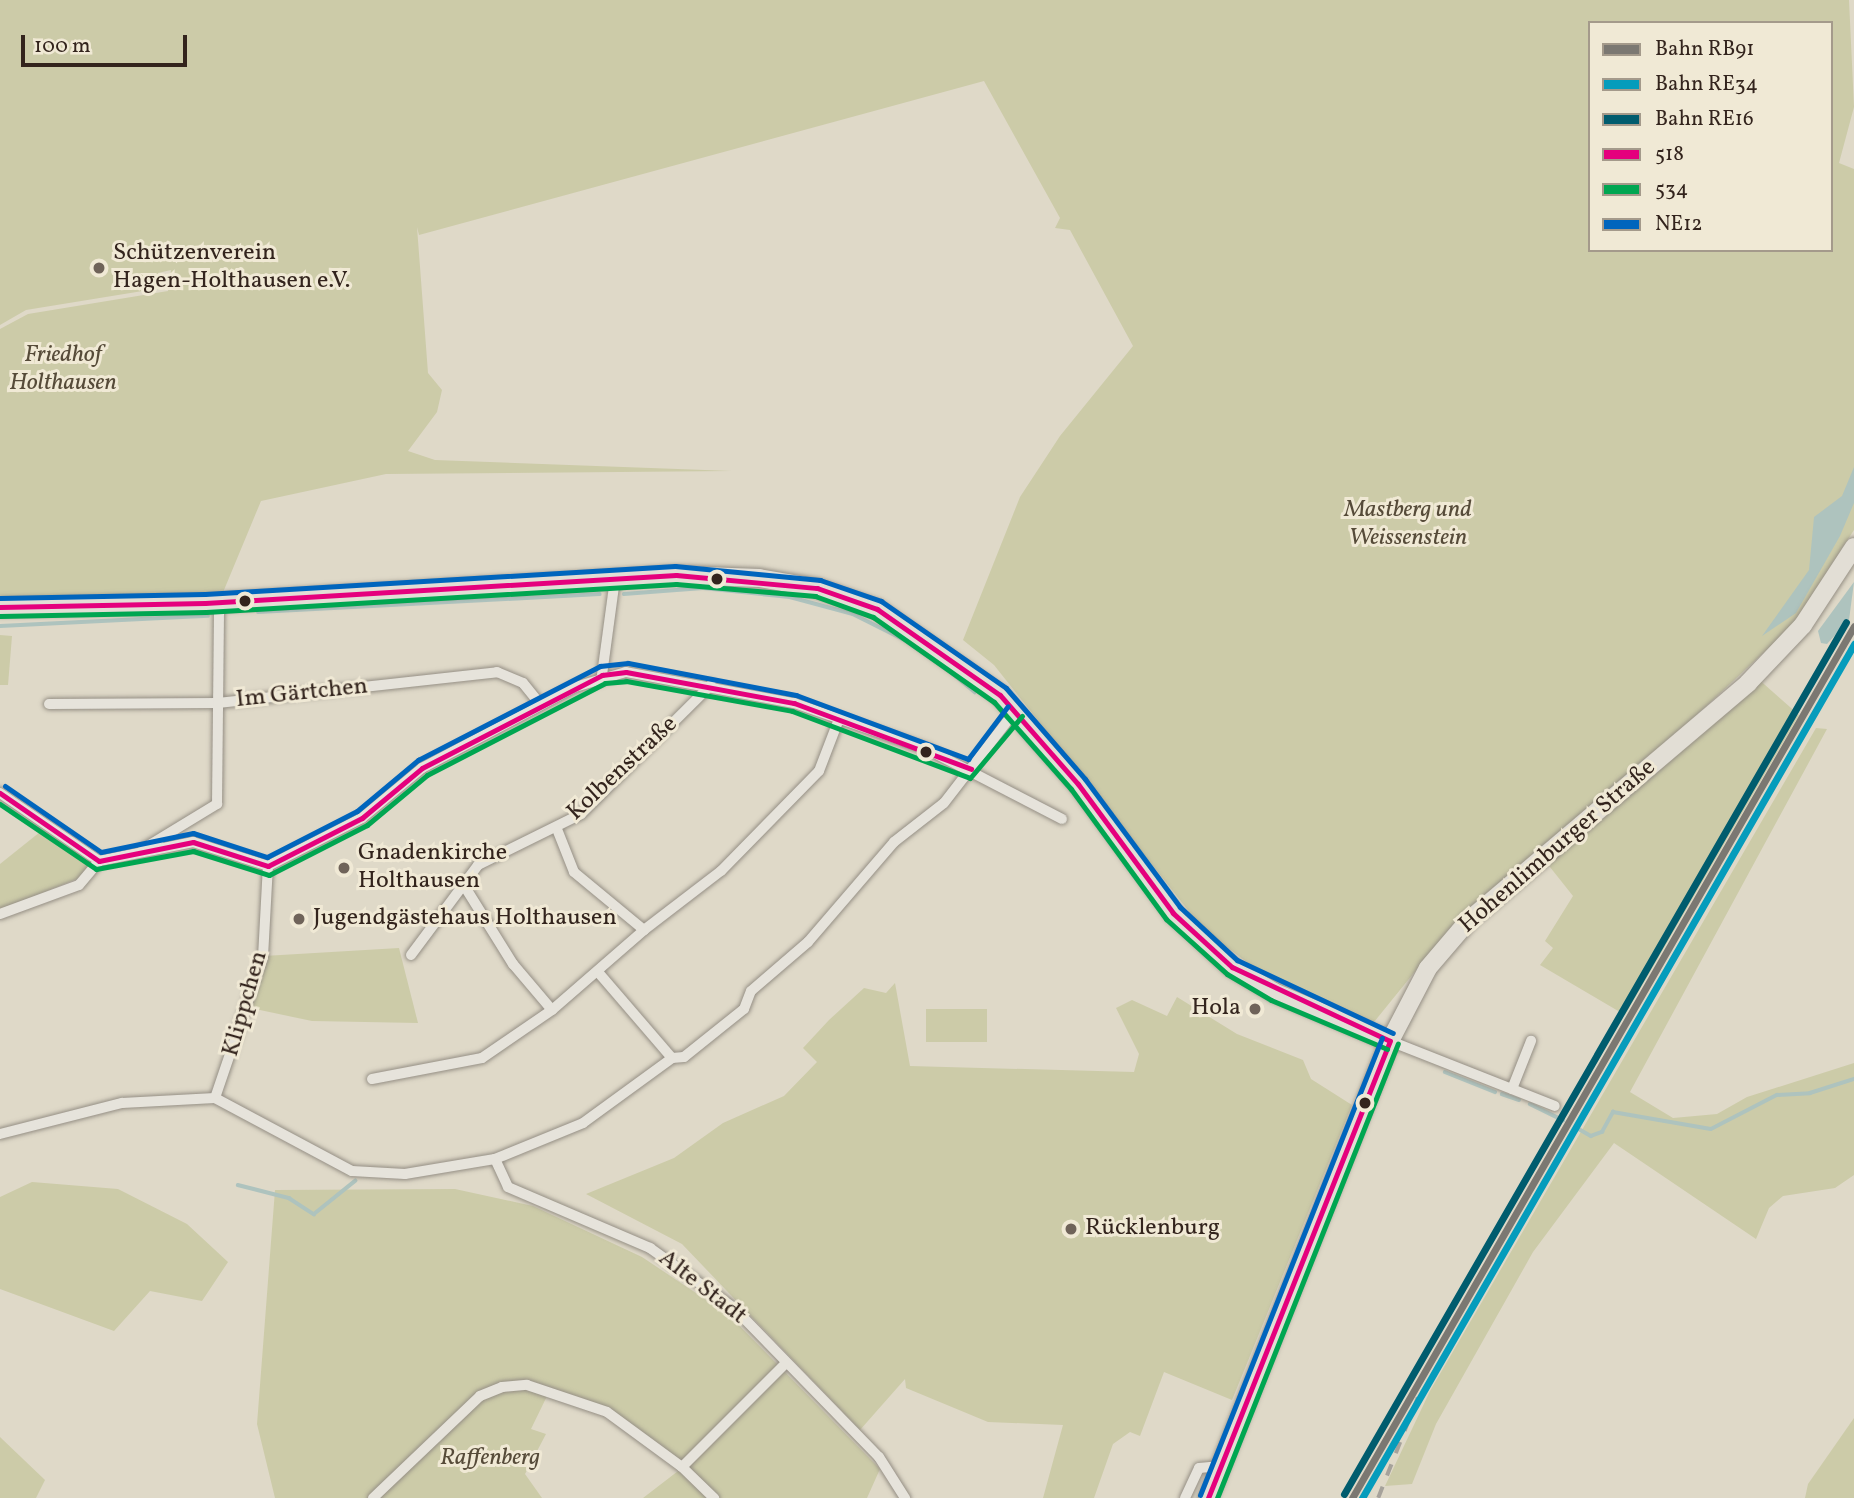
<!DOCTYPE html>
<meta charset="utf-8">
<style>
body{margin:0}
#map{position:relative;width:1854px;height:1498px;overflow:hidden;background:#dfd9c8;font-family:Vollkorn,serif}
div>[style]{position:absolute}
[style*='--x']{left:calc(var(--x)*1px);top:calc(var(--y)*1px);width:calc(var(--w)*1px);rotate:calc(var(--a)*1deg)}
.green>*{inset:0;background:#cccba8}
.water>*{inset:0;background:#aec3be}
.stream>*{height:3.5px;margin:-1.75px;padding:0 1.75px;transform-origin:1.75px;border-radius:1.75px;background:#aec3be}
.roads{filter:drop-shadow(0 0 2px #958f85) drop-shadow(0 0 2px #958f85)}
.street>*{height:10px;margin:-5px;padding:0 5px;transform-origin:5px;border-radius:5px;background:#e6e3db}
.primary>*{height:18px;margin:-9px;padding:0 9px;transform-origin:9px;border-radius:9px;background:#e2ded5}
.rail>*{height:3.5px;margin-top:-1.75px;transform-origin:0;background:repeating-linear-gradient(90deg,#a6a29b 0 12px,transparent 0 24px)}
.bus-1>*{height:5px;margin:-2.5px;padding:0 2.5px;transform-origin:2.5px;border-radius:2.5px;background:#e5007d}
.bus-2>*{height:5px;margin:-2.5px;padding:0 2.5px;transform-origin:2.5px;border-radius:2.5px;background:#00a651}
.bus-3>*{height:5px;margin:-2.5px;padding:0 2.5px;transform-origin:2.5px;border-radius:2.5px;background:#0065bd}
.rail-1>*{height:7px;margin:-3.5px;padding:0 3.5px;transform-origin:3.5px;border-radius:3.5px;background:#7b7872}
.rail-2>*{height:7px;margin:-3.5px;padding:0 3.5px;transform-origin:3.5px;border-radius:3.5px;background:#059cbc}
.rail-3>*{height:7px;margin:-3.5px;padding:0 3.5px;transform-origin:3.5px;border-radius:3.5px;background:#005c6e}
.dots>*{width:19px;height:19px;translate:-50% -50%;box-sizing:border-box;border:4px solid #f0e9d5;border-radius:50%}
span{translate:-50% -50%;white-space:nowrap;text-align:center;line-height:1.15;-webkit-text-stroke:6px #f0e9d5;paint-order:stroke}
.poi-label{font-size:24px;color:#33241d}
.left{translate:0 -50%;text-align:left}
.right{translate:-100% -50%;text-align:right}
.park-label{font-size:24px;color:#564b39;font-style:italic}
.street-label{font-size:24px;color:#33241d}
.legend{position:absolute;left:1588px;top:21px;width:245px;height:231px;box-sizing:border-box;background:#f0e9d5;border:2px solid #a49a8b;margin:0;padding:9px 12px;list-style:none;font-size:21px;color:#33241d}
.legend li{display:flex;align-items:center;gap:14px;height:35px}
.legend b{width:35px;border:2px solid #a49a8b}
.scale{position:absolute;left:21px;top:35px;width:166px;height:32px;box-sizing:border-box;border:4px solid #33241d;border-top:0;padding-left:9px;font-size:21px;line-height:24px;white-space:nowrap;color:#33241d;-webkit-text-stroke:5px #f0e9d5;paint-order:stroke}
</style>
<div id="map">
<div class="green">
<div style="clip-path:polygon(evenodd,0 0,1849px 0,1854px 107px,1839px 163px,1854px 169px,1854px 530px,1791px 627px,1642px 766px,1509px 874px,1434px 948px,1370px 1027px,1260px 972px,1203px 929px,994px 665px,963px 640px,1020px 497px,1060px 436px,1133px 346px,1070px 230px,1055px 228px,1060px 218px,984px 81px,419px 235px,417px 227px,428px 373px,442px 390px,437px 412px,408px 451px,435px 460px,732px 471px,386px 474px,261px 501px,219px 602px,0 607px,0 329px,28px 314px,168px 291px,171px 270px,158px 273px,161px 288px,26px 310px,0 325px,0 0,1590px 23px,1831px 23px,1831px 250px,1590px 250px,1590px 23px)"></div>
<div style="clip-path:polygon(0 635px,12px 636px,8px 685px,0 685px)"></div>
<div style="clip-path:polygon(1756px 677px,1799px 715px,1625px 1015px,1540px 965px,1553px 948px,1545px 941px,1573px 896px,1542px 857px)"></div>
<div style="clip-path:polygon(1816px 728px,1827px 729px,1630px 1092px,1673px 1118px,1717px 1114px,1747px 1097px,1854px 1063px,1854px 1175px,1835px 1188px,1783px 1196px,1769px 1208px,1756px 1239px,1614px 1143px,1533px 1252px,1436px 1424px,1412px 1484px,1385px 1486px,1430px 1391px)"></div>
<div style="clip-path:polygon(40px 832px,89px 865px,84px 876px,0 910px,0 864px)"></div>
<div style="clip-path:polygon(399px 948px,418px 1023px,312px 1021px,250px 1008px,264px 956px)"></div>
<div style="clip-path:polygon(895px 983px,910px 1066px,1134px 1072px,1139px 1054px,1116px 1008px,1132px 1000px,1167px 1016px,1177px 997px,1237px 1034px,1303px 1060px,1311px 1079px,1352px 1105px,1232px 1400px,1164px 1372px,1140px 1436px,1130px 1432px,1113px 1444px,1094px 1498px,1043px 1498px,1063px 1425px,988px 1422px,906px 1388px,905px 1379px,860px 1430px,682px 1244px,586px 1194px,674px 1158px,723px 1123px,784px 1096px,817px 1062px,803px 1048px,829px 1020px,864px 988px,886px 993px)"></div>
<div style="clip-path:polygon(926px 1009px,987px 1009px,987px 1042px,926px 1042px)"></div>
<div style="clip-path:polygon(32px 1182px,118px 1189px,187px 1224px,228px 1262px,202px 1301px,150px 1291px,114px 1331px,0 1289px,0 1197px)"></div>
<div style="clip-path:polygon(455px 1189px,533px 1206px,642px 1257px,729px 1315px,880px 1469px,867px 1498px,643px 1498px,682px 1468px,607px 1412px,549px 1392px,531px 1429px,546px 1434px,525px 1474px,542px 1498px,275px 1498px,257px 1424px,275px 1190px)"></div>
<div style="clip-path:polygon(1854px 1418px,1854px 1498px,1805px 1498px,1808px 1484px)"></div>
<div style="clip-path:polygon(0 1437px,45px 1480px,36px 1498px,0 1498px)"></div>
</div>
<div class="water">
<div style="clip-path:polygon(1854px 467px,1854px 503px,1840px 536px,1796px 613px,1762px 636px,1809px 570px,1814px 517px,1842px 496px)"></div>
<div style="clip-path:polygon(1854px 582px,1849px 620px,1827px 644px,1821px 643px,1818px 631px)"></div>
</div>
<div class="stream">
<div style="--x:624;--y:594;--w:79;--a:-4.3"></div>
<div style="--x:703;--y:588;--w:87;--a:5.9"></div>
<div style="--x:790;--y:597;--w:65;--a:15.1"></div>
<div style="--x:853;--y:614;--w:67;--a:26.6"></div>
<div style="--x:258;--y:612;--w:342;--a:-3"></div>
<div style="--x:0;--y:626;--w:208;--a:-2.8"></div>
<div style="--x:945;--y:667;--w:39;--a:40"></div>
<div style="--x:1445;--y:1072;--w:54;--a:21.8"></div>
<div style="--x:1502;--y:1094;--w:18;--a:19"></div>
<div style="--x:1530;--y:1104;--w:37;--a:26"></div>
<div style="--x:1579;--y:1129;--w:14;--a:30"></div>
<div style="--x:1591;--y:1136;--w:12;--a:-20"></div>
<div style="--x:1602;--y:1132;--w:23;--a:-61"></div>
<div style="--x:1613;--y:1112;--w:99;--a:9.8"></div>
<div style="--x:1711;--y:1129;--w:74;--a:-27.3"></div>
<div style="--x:1777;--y:1095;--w:33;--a:-3"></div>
<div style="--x:1810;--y:1093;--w:46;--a:-17.7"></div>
<div style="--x:238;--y:1185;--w:53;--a:14.3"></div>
<div style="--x:289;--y:1198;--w:30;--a:33"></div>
<div style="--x:314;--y:1214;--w:53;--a:-38.8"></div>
</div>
<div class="roads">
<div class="street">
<div style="--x:602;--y:675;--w:97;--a:-82.3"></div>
<div style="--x:49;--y:704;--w:169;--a:-0.3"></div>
<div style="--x:218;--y:703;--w:281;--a:-6.3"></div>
<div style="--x:497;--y:672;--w:28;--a:23"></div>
<div style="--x:523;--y:683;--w:28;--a:51"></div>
<div style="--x:0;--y:793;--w:120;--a:34.5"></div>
<div style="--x:143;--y:849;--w:87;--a:-31.3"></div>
<div style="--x:217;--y:804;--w:202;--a:-89.4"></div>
<div style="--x:99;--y:861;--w:96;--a:-11.4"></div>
<div style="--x:193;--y:842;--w:79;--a:17.7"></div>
<div style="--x:268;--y:866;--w:106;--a:-27.1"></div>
<div style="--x:362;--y:818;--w:78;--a:-39.8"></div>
<div style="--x:422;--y:768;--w:173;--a:-27.9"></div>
<div style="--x:575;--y:687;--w:53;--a:-16.4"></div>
<div style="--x:626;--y:672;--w:171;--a:10.5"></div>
<div style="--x:794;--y:703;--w:141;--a:19.1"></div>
<div style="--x:927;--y:749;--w:152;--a:27.4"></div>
<div style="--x:465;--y:887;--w:91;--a:58.1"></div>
<div style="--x:513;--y:964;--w:60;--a:49.7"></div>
<div style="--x:0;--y:914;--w:84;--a:-20.2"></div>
<div style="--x:79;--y:885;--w:31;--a:-50"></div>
<div style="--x:644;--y:930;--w:97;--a:-37.5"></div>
<div style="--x:721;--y:871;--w:140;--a:-45.6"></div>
<div style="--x:819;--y:771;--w:56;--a:-69"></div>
<div style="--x:411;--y:955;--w:112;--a:-53.3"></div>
<div style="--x:478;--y:865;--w:115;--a:-26.3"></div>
<div style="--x:581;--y:814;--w:183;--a:-44.8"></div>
<div style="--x:598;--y:972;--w:113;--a:49.3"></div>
<div style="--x:1390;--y:1041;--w:177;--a:21.5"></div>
<div style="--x:372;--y:1079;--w:112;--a:-10.8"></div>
<div style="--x:482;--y:1058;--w:85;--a:-34.4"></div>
<div style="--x:552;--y:1010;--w:122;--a:-41"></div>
<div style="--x:644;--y:930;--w:91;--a:-140.4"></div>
<div style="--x:574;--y:872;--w:46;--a:-111.6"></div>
<div style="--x:1512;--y:1089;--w:52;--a:-68.4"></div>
<div style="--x:215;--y:1098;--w:149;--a:-71.2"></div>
<div style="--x:263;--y:957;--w:91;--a:-86.9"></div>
<div style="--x:0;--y:1134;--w:126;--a:-14.3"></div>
<div style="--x:122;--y:1103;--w:93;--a:-3.1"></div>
<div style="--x:215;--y:1098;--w:155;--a:28.1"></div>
<div style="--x:352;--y:1171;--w:53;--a:3.2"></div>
<div style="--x:405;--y:1174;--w:91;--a:-9.5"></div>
<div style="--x:495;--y:1159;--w:95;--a:-22.2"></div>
<div style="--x:583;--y:1123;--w:110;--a:-36.1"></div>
<div style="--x:672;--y:1058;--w:12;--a:-5"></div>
<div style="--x:684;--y:1057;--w:77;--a:-38.7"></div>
<div style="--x:744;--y:1009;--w:19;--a:-69"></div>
<div style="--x:751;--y:991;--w:75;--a:-40.7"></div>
<div style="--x:808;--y:942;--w:132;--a:-49.3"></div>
<div style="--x:894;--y:842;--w:63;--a:-38"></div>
<div style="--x:944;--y:803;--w:116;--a:-52.3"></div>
<div style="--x:495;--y:1159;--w:31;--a:65"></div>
<div style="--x:508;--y:1187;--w:155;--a:23.2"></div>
<div style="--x:650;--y:1248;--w:103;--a:35.5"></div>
<div style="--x:734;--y:1308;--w:208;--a:45.8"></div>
<div style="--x:879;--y:1457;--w:49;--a:57.6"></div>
<div style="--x:682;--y:1467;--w:45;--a:44.1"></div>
<div style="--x:373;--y:1498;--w:148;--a:-43.6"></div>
<div style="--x:480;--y:1396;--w:24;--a:-22"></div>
<div style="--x:502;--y:1387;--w:25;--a:-5"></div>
<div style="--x:527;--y:1385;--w:84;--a:18.6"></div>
<div style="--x:607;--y:1412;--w:93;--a:36.3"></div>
<div style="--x:682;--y:1467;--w:146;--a:-45"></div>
<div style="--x:1185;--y:1498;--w:33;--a:-65"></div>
<div style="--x:1199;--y:1468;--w:22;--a:-5"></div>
</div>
<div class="primary">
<div style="--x:0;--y:607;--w:205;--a:-1.1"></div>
<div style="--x:205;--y:603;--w:472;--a:-3.4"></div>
<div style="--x:676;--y:575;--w:83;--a:2.1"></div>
<div style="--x:759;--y:578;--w:59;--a:9.8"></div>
<div style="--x:817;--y:588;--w:64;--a:19.3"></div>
<div style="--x:877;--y:609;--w:150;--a:35"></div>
<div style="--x:1000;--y:695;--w:118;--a:48.8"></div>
<div style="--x:1078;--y:784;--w:160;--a:53.6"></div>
<div style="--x:1173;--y:913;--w:80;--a:42.5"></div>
<div style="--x:1232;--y:967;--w:49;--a:30.8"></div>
<div style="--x:1274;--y:992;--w:126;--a:22.9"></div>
<div style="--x:1208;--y:1498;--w:492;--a:-68.3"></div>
<div style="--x:1390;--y:1041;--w:82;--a:-62.5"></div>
<div style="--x:1428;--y:968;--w:63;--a:-49.5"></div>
<div style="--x:1469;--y:920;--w:366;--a:-40.3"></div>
<div style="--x:1748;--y:683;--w:80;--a:-46.5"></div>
<div style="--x:1803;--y:625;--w:93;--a:-56.8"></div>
</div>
</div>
<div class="rail">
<div style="--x:1378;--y:1498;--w:112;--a:-68.5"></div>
</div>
<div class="bus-1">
<div style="--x:0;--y:607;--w:205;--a:-1.1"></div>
<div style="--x:205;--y:603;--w:472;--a:-3.4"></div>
<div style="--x:676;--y:575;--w:142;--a:5.3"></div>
<div style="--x:817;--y:588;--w:64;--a:19.3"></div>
<div style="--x:877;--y:609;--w:150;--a:35"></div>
<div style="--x:1000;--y:695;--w:118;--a:48.8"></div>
<div style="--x:1078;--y:784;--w:160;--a:53.6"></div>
<div style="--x:1173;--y:913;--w:80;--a:42.5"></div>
<div style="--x:1232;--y:967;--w:174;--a:25.1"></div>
<div style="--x:0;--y:793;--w:120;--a:34.5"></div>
<div style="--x:99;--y:861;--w:96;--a:-11.4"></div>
<div style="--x:193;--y:842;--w:79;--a:17.7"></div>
<div style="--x:268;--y:866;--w:106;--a:-27.1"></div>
<div style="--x:362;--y:818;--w:78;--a:-39.8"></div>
<div style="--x:422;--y:768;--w:203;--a:-27.3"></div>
<div style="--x:602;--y:675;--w:24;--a:-7"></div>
<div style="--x:626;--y:672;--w:171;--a:10.5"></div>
<div style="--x:794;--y:703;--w:189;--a:20.4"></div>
<div style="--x:1208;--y:1498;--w:492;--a:-68.3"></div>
</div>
<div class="bus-2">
<div style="--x:0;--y:616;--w:206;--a:-1.1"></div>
<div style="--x:206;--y:612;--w:471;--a:-3.4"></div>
<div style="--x:676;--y:584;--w:140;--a:4.9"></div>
<div style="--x:815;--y:596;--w:62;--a:19.9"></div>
<div style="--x:873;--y:617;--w:148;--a:35.1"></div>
<div style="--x:994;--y:702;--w:116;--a:48.5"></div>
<div style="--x:1071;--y:789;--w:161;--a:53.8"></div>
<div style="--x:1166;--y:919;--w:82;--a:42"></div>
<div style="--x:1227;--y:974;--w:51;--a:30.6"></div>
<div style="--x:1271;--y:1000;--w:126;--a:22.9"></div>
<div style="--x:0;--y:804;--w:116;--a:34.1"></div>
<div style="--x:96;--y:869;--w:99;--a:-10.5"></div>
<div style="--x:193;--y:851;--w:80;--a:17.5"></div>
<div style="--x:269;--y:875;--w:110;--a:-27"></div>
<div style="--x:367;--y:825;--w:78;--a:-39.8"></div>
<div style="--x:427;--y:775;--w:200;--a:-27.3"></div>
<div style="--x:605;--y:683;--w:21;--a:-5"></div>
<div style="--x:626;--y:681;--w:169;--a:10.2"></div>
<div style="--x:792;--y:711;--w:190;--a:20.6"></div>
<div style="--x:970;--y:778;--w:81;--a:-50"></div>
<div style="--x:1217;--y:1498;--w:489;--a:-68.3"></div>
</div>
<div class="bus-3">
<div style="--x:0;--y:598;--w:205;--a:-1.1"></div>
<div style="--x:205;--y:594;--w:471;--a:-3.4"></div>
<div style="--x:675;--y:566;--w:146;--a:5.5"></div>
<div style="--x:820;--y:580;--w:65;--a:19"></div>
<div style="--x:881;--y:601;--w:152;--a:34.8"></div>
<div style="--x:1006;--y:688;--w:121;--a:49"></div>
<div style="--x:1085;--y:779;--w:159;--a:53.4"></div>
<div style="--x:1180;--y:907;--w:78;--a:42.9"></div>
<div style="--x:1237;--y:960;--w:172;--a:25.1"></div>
<div style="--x:5;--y:786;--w:116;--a:34.5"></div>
<div style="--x:101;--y:852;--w:94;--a:-11.7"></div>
<div style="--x:193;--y:833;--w:78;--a:18"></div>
<div style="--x:267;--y:857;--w:101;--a:-27.1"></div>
<div style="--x:357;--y:811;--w:80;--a:-39.9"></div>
<div style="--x:418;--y:760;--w:205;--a:-27.3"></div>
<div style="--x:600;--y:666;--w:28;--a:-6"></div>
<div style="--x:628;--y:663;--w:171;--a:10.8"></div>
<div style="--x:796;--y:695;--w:184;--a:20.4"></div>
<div style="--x:968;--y:759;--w:66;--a:-53"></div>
<div style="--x:1200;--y:1495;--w:492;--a:-68.3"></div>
</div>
<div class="rail-1">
<div style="--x:1352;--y:1498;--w:1006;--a:-60.07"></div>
</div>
<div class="rail-2">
<div style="--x:1362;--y:1498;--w:986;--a:-60.05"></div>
</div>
<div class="rail-3">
<div style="--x:1344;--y:1494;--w:1006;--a:-60.07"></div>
</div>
<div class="dots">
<div style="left:99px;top:268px;background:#6f6359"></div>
<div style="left:717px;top:579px;background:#33241d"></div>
<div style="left:245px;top:601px;background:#33241d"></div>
<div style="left:926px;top:752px;background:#33241d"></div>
<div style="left:344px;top:868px;background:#6f6359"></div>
<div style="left:299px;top:919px;background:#6f6359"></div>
<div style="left:1255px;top:1009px;background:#6f6359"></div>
<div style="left:1365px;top:1103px;background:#33241d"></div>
<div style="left:1071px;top:1229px;background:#6f6359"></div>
</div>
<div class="poi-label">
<span class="left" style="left:113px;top:268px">Schützenverein<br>Hagen-Holthausen e.V.</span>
<span class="left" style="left:358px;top:868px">Gnadenkirche<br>Holthausen</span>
<span class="left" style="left:313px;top:919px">Jugendgästehaus Holthausen</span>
<span class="right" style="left:1241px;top:1009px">Hola</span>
<span class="left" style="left:1085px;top:1229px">Rücklenburg</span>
</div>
<div class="park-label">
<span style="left:63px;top:370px">Friedhof<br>Holthausen</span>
<span style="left:1408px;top:525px">Mastberg und<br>Weissenstein</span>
<span style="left:490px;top:1459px">Raffenberg</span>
</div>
<div class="street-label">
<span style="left:302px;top:694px;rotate:-6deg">Im Gärtchen</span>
<span style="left:623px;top:769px;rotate:-43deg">Kolbenstraße</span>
<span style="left:1558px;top:847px;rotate:-41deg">Hohenlimburger Straße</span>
<span style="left:246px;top:1004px;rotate:-74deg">Klippchen</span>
<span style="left:702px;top:1288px;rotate:38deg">Alte Stadt</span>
</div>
<ul class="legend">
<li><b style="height:9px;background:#7b7872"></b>Bahn RB91</li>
<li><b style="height:9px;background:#059cbc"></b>Bahn RE34</li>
<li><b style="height:9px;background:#005c6e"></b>Bahn RE16</li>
<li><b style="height:9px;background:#e5007d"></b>518</li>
<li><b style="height:9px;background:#00a651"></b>534</li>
<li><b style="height:9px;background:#0065bd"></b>NE12</li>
</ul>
<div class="scale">100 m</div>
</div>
